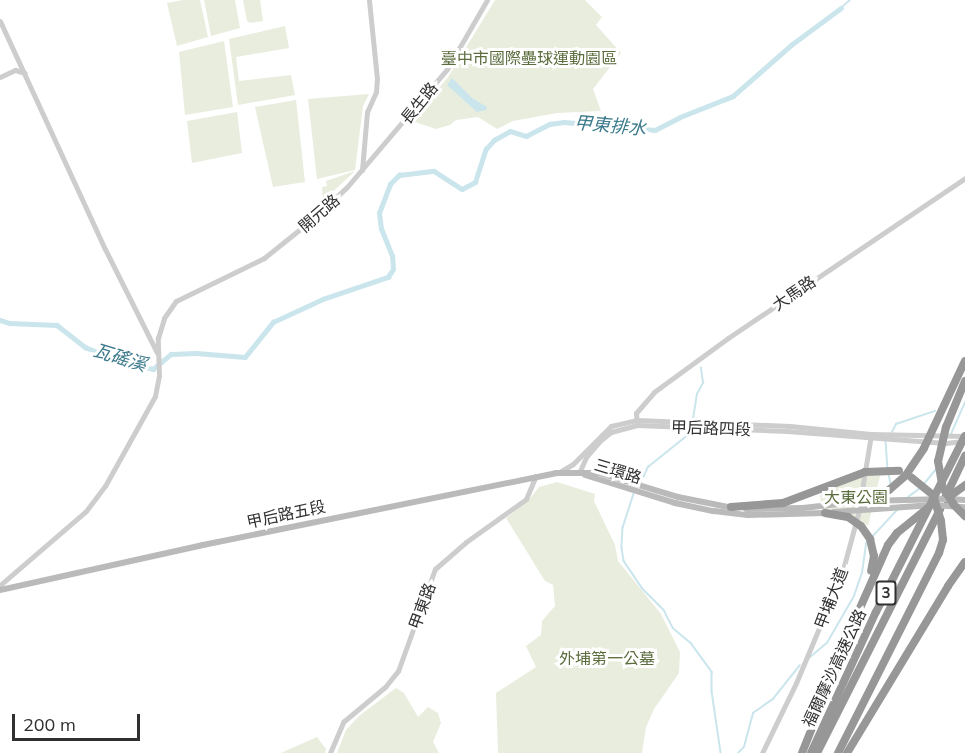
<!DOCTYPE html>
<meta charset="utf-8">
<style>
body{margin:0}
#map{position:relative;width:965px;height:753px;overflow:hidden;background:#fff;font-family:Mulish,"Noto Sans TC",sans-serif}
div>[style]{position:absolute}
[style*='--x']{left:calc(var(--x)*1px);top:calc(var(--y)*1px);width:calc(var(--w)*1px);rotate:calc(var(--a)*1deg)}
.green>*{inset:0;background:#e8edde}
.water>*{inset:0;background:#cae5ec}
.stream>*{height:1.5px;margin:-0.75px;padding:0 0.75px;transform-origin:0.75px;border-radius:0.75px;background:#cae5ec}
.canal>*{height:4.5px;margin:-2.25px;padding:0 2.25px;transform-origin:2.25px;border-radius:2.25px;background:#cae5ec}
.tertiary>*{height:5px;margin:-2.5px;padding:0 2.5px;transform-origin:2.5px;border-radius:2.5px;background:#cdcdcd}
.secondary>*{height:6px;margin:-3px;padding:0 3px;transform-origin:3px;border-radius:3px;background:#bababa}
.motorway>*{height:8px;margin:-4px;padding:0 4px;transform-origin:4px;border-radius:4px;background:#979797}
.secondary-bridge>*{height:6px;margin:-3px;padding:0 3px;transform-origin:3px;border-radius:3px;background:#bababa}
.motorway-bridge>*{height:8px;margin:-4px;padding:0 4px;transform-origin:4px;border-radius:4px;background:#979797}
span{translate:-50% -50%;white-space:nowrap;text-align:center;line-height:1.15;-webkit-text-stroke:6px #fff;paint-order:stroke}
.shield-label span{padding:2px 4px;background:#fff;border:2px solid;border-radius:4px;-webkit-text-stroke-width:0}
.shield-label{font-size:15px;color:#303030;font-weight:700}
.park-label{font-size:16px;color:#5b6c3d}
.street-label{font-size:16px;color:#303030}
.water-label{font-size:18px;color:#3b7a8c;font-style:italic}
.scale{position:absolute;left:12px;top:714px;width:128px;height:27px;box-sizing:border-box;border:3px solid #303030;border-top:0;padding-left:8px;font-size:18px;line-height:21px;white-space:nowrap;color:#303030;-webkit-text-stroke:4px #fff;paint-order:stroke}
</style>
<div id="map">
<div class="green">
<div style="clip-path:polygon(183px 0,200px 0,208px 37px,177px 46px,167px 3px)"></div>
<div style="clip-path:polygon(204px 0,235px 0,240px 28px,211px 36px)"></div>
<div style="clip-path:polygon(243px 0,260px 0,263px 21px,250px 23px,247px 21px)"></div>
<div style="clip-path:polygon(495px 0,585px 0,602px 17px,596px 25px,621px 53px,593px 89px,601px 111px,557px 113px,513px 121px,497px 129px,478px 117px,456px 120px,450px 125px,436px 129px,412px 121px,448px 77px)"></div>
<div style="clip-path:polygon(285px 26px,289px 48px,236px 57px,239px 81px,291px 75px,295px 95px,238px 105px,229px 39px)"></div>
<div style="clip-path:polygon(224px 41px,233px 107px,185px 115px,179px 52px)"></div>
<div style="clip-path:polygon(369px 94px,363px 106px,355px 170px,317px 179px,308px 99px)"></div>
<div style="clip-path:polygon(296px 100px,305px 182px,273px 187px,255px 107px)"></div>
<div style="clip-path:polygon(237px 112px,242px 153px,192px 163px,187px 121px)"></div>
<div style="clip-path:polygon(355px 171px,323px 201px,322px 187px,327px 186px,326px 181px)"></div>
<div style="clip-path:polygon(881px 472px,868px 526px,851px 515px,822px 510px,820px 495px,853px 479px)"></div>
<div style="clip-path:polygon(557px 482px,595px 494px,594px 501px,615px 545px,618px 561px,661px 614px,680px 652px,679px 673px,654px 709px,646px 727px,642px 753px,498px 753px,496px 693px,536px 667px,526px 646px,541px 635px,542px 621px,555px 606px,553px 585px,545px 581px,506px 518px,528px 501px,539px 487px)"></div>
<div style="clip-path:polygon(396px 688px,404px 693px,418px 717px,428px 707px,438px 713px,441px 723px,433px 742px,439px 753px,337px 753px,346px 730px,359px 716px)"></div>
<div style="clip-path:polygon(317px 737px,326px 749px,325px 753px,281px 753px)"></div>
</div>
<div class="water">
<div style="clip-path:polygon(452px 78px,472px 98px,487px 107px,486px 110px,477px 112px,447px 85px)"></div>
</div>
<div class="stream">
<div style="--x:841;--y:8;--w:12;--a:-42"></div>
<div style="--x:693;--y:419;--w:25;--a:-81"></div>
<div style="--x:697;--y:394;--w:13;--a:-61"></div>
<div style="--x:703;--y:383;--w:15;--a:-98"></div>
<div style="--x:892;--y:432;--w:9;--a:-63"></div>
<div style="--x:896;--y:424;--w:41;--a:-18.4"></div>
<div style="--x:951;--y:434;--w:35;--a:-66"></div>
<div style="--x:886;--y:441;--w:28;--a:86"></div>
<div style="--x:889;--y:474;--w:10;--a:79"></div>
<div style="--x:641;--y:482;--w:17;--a:-65"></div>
<div style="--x:648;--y:467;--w:59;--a:-38.8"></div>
<div style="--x:924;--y:484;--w:19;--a:-51"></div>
<div style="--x:634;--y:494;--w:35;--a:108"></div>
<div style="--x:623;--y:527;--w:21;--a:93"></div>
<div style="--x:622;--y:548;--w:13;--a:81"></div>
<div style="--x:624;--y:561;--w:32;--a:56"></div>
<div style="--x:642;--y:588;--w:31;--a:45"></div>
<div style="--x:664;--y:610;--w:20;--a:63"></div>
<div style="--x:673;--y:628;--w:23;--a:40"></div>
<div style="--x:691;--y:643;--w:36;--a:54"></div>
<div style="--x:712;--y:672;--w:19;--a:90"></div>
<div style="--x:712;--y:691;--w:63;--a:81.7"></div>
<div style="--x:908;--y:497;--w:14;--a:-36"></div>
<div style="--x:872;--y:537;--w:37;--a:-47"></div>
<div style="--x:809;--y:658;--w:23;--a:-40"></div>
<div style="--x:827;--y:643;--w:54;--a:-60.1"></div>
<div style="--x:854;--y:596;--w:24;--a:-71"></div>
<div style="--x:862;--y:573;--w:30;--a:-82"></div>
<div style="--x:738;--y:753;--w:8;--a:-45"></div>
<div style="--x:744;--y:747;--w:35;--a:-75"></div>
<div style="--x:753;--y:713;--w:24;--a:-35"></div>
<div style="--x:773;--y:699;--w:43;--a:-51.5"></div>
</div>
<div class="canal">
<div style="--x:0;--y:320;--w:9;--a:18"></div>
<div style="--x:9;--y:323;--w:48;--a:2.4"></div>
<div style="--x:57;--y:325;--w:36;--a:38"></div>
<div style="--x:85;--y:347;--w:43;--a:21.8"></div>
<div style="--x:125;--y:363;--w:29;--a:12"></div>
<div style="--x:153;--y:369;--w:23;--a:-40"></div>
<div style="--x:171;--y:354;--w:25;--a:-2"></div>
<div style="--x:196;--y:353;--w:49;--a:4.7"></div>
<div style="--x:245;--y:357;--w:45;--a:-51.3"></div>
<div style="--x:273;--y:322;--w:55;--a:-24.7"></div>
<div style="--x:323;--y:299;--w:69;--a:-18.7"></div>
<div style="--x:388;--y:277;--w:9;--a:-58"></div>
<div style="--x:393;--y:269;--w:13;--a:-94"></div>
<div style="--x:392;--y:256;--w:29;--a:-112"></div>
<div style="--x:381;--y:229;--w:16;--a:-97"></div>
<div style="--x:379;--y:213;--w:31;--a:-69"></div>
<div style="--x:390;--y:184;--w:13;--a:-45"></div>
<div style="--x:399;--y:175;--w:35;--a:-7"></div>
<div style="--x:434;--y:171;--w:33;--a:33"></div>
<div style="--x:462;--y:189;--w:15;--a:-28"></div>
<div style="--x:475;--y:182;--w:35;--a:-72"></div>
<div style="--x:486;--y:149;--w:12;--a:-48"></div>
<div style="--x:494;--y:140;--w:18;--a:-29"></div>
<div style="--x:510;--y:131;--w:17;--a:17"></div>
<div style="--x:526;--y:136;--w:27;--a:-27"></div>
<div style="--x:550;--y:124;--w:14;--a:-8"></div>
<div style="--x:564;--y:122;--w:91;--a:5"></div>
<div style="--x:655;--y:130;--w:28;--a:-27"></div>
<div style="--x:680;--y:117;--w:57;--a:-21.6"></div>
<div style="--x:733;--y:96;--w:77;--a:-41.3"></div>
<div style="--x:791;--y:45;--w:62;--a:-36.5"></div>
</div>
<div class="tertiary">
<div style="--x:0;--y:21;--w:251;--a:65.3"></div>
<div style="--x:105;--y:249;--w:116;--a:63.4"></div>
<div style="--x:0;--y:77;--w:17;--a:-25"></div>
<div style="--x:15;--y:70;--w:10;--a:17"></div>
<div style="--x:362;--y:170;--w:58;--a:-85.1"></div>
<div style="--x:367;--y:112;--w:22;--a:-66"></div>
<div style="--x:376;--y:92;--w:13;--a:-86"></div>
<div style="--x:377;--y:79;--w:79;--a:-95.8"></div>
<div style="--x:637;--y:425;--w:12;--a:-95"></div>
<div style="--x:636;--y:413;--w:28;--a:-49"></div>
<div style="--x:654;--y:392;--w:92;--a:-36.1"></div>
<div style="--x:728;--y:338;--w:286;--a:-34"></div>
<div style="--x:558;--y:473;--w:17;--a:-31"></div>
<div style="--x:573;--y:464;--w:54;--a:-45"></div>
<div style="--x:611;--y:426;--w:26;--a:-13"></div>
<div style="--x:636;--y:420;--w:154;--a:2.2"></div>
<div style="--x:790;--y:426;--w:81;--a:5.6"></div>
<div style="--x:871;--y:434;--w:94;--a:1.2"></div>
<div style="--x:579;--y:473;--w:17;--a:-66"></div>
<div style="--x:586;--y:457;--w:23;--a:-49"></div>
<div style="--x:601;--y:440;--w:13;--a:-39"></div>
<div style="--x:611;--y:432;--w:27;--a:-15"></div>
<div style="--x:637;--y:425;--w:150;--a:2.3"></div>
<div style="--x:787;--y:431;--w:159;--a:4.3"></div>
<div style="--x:946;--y:443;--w:17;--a:-7"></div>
<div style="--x:0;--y:585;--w:113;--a:-40.7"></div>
<div style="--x:86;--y:511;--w:31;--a:-53"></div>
<div style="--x:105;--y:486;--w:103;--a:-60.9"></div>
<div style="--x:155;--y:396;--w:21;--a:-79"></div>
<div style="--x:159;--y:375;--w:37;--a:-92"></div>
<div style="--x:158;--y:338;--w:21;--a:-73"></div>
<div style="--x:164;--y:318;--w:21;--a:-55"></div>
<div style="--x:176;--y:301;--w:98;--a:-26"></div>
<div style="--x:264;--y:258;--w:64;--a:-38.7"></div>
<div style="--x:314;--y:218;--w:45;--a:-43.2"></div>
<div style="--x:347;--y:187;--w:155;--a:-49.7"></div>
<div style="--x:447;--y:69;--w:80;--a:-59.9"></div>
<div style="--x:330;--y:753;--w:34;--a:-67"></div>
<div style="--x:343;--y:722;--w:55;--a:-39.8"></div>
<div style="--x:385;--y:687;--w:21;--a:-51"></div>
<div style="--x:398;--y:671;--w:109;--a:-70.1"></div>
<div style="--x:435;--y:569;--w:41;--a:-41.1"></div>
<div style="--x:466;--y:542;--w:74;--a:-35.6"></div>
<div style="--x:526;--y:499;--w:25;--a:-67"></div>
<div style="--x:762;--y:753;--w:78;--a:-64.1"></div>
<div style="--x:796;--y:683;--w:119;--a:-67.3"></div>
<div style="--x:842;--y:573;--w:61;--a:-74.8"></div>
<div style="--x:858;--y:514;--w:80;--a:-80.7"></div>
</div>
<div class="secondary">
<div style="--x:585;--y:475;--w:94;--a:17.3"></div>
<div style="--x:675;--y:503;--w:40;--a:12"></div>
<div style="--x:714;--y:511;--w:34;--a:7"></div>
<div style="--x:748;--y:515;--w:77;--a:-1.5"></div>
<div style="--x:948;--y:499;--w:17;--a:3"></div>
<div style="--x:746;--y:509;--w:57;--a:-1"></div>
<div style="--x:803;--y:508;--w:53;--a:-6.5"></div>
<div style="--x:0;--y:590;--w:208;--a:-12.5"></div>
<div style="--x:203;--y:545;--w:360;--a:-11.5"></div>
<div style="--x:556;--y:473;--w:43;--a:0"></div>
<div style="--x:599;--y:473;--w:83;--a:16.9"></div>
<div style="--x:678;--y:497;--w:56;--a:11.3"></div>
</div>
<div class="motorway">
<div style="--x:945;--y:498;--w:47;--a:-64.5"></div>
<div style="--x:946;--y:499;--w:24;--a:-36"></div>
<div style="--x:802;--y:753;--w:156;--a:-68.2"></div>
<div style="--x:817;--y:753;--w:273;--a:-63.2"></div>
<div style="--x:847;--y:753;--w:195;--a:-58.8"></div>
<div style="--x:948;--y:586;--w:29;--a:-55"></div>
</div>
<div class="secondary-bridge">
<div style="--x:866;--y:501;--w:80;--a:-1.4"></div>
<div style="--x:834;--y:512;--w:99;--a:-4"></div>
<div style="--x:933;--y:505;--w:32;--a:4"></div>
</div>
<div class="motorway-bridge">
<div style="--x:965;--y:381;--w:50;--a:112.4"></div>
<div style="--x:946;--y:427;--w:35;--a:103"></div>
<div style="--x:938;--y:461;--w:27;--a:80"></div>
<div style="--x:943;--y:488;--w:20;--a:57"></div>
<div style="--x:954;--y:505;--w:16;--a:45"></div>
<div style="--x:856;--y:502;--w:35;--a:-20"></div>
<div style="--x:889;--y:490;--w:23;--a:-41"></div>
<div style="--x:906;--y:475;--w:32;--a:-56"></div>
<div style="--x:924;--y:448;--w:96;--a:-64.8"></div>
<div style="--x:731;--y:507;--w:52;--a:-4.4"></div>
<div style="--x:783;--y:503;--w:88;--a:-20.7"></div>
<div style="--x:865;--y:472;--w:34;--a:-2"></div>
<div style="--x:825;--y:513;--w:23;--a:10"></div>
<div style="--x:848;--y:517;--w:16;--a:35"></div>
<div style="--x:861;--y:526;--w:16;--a:55"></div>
<div style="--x:870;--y:539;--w:17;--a:77"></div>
<div style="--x:874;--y:556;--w:15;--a:101"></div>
<div style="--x:860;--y:608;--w:69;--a:-66"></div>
<div style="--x:888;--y:545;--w:15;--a:-53"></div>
<div style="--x:897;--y:533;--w:38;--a:-39"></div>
<div style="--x:811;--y:753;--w:155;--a:-65.3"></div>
<div style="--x:876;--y:612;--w:197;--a:-63.2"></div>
<div style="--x:838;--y:753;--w:224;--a:-63.2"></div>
<div style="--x:939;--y:553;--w:14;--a:-73"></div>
<div style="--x:943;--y:540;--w:19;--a:-96"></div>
<div style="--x:941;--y:521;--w:27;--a:-107"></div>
<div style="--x:933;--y:495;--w:28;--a:-141"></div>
</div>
<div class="shield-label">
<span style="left:886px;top:593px">3</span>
</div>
<div class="park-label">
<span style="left:529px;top:58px">臺中市國際壘球運動園區</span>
<span style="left:856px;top:497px">大東公園</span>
<span style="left:607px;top:658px">外埔第一公墓</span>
</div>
<div class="street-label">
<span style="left:419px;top:103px;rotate:-51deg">長生路</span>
<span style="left:319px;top:213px;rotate:-41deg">開元路</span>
<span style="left:794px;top:293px;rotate:-34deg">大馬路</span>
<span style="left:711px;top:428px;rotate:2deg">甲后路四段</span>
<span style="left:618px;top:471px;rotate:17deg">三環路</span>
<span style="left:286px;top:514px;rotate:-12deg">甲后路五段</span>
<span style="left:831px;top:598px;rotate:-69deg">甲埔大道</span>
<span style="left:422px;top:606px;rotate:-70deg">甲東路</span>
<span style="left:834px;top:668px;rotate:-65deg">福爾摩沙高速公路</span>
</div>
<div class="water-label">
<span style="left:610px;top:126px;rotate:5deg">甲東排水</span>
<span style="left:120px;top:358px;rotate:17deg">瓦磘溪</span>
</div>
<div class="scale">200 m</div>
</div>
